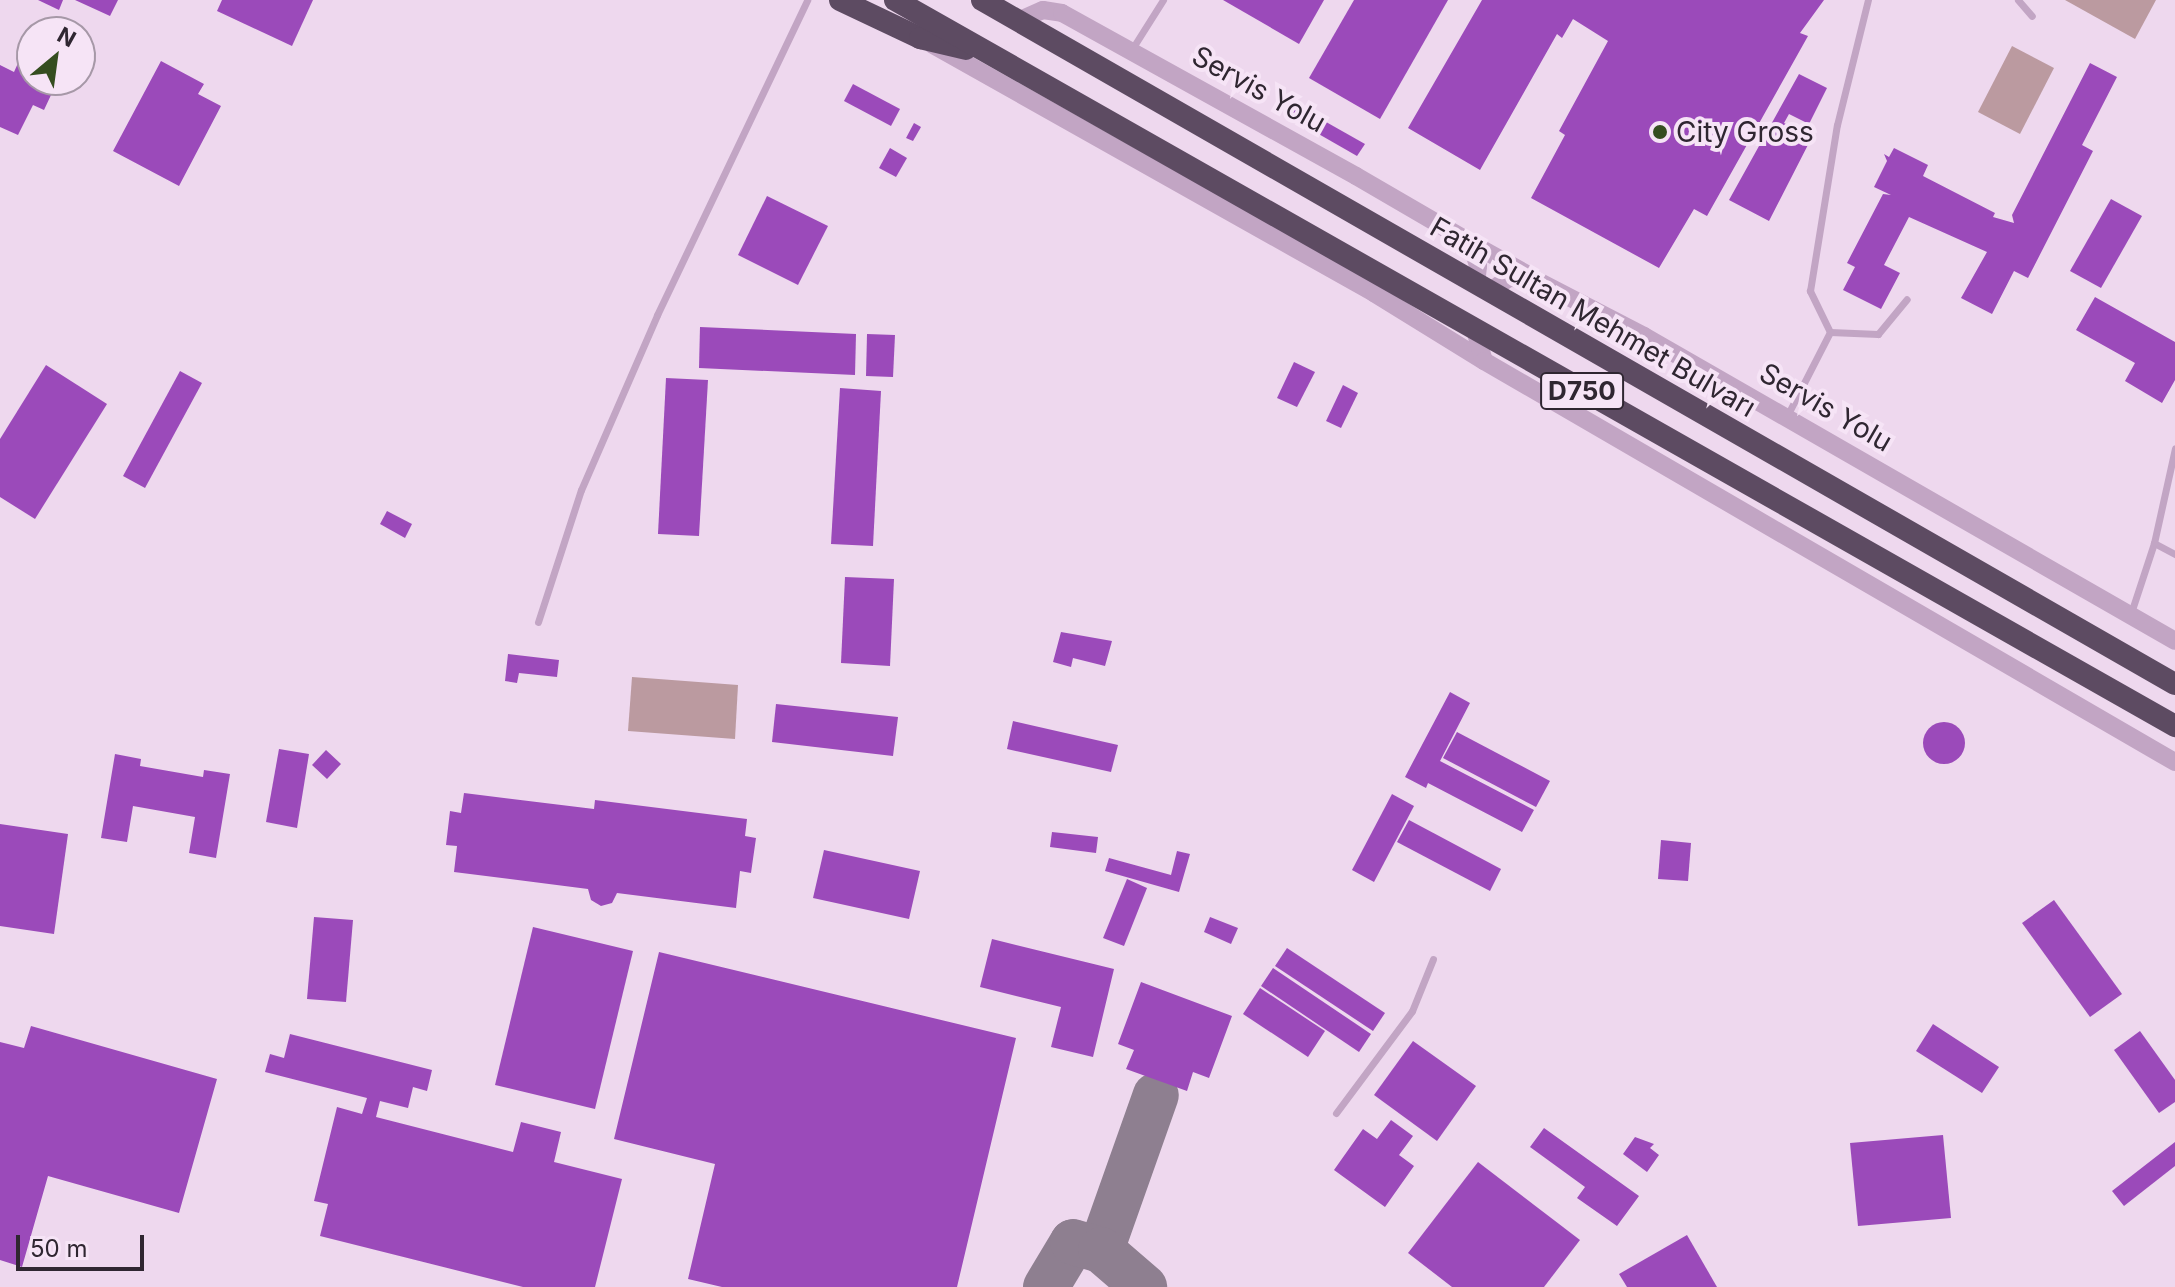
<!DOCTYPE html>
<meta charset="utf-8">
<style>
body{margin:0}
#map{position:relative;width:2175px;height:1287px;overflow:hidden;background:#eed8ee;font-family:Inter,sans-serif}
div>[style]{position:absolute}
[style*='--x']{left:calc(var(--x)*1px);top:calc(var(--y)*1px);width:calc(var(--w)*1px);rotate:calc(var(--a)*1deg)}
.green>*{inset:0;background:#bb9aa0}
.taxiway>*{height:46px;margin:-23px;padding:0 23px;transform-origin:23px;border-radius:23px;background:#8e7f90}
.building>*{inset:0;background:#9b4aba}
.round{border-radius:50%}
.service>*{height:7px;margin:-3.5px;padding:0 3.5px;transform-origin:3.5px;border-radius:3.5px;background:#c2a5c4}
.tertiary>*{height:18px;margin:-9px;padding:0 9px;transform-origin:9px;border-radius:9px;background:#c2a5c4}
.trunk>*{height:22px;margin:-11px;padding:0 11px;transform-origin:11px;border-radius:11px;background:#5d4b62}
.dots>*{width:22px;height:22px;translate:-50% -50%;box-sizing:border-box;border:4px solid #f6e4f6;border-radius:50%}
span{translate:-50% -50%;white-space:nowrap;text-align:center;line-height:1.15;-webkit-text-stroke:8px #f6e4f6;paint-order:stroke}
.shield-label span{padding:2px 6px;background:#f6e4f6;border:2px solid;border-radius:6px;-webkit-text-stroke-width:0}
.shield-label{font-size:26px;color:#2f2631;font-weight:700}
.street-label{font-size:28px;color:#2f2631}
.poi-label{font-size:28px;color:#2f2631}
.left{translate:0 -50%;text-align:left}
.north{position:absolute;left:16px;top:16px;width:80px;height:80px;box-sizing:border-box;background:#f6e4f6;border:2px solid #a698a7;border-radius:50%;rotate:29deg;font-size:22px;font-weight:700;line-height:32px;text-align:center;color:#2f2631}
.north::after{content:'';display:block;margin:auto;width:28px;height:36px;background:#354e20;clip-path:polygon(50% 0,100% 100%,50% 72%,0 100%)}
.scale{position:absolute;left:16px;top:1235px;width:128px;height:36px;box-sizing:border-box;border:4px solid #2f2631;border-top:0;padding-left:10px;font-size:24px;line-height:28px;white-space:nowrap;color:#2f2631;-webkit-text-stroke:6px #f6e4f6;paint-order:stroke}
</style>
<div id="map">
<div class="green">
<div style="clip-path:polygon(2065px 0,2156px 0,2135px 39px)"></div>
<div style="clip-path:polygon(2012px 46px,2054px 68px,2020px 134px,1978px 112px)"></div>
<div style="clip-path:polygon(632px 677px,738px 685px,735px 739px,628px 731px)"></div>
</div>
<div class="taxiway">
<div style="--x:1101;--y:1250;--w:164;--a:-70.5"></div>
<div style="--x:1046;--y:1287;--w:52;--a:-59"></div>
<div style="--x:1073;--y:1242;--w:29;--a:16"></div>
<div style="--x:1101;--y:1250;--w:57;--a:40.7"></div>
</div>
<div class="building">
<div style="clip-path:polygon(38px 0,63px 0,59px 10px)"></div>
<div style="clip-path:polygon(75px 0,118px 0,110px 16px)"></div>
<div style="clip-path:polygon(222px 0,313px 0,292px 46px,217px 11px)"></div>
<div style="clip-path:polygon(1223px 0,1324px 0,1299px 44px)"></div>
<div style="clip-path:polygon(1354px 0,1448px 0,1380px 119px,1309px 78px)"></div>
<div style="clip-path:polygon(1482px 0,1824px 0,1800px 33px,1808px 36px,1707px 216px,1694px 209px,1659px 268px,1531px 198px,1565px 135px,1559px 131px,1608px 41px,1573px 19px,1562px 38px,1557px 34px,1480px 170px,1408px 128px)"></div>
<div style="clip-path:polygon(32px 32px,32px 80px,58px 80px,44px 110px,33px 105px,18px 135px,0 127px,0 65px,14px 72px)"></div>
<div style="clip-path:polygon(161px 61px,204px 84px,198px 94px,221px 106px,179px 186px,113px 151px)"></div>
<div style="clip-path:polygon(2090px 63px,2117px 77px,2082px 145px,2093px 151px,2028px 278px,2014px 271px,1992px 314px,1961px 298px,1987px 252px,1909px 217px,1884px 265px,1900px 273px,1881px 309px,1843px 290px,1855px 267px,1847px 263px,1883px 194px,1891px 195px,1874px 187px,1887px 161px,1884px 154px,1889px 157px,1894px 148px,1928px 165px,1923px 176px,1995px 213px,1993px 217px,2014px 223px,2012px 215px)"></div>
<div style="clip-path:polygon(1799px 74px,1827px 88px,1809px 124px,1789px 114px,1784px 123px,1812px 137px,1769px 221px,1729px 200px)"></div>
<div style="clip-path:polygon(853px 84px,900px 109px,891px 126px,844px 101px)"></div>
<div style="clip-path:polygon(1296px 105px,1365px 144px,1357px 156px,1289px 117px)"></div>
<div style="clip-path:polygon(914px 123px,921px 127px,913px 141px,906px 138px)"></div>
<div style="clip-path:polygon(890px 148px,907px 158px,896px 177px,879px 168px)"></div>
<div style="clip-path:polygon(767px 196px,828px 226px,798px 285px,738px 255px)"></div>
<div style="clip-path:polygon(2111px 199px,2142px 216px,2101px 288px,2070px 271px)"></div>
<div style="clip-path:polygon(2095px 297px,2175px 342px,2175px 380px,2162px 403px,2125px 381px,2135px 363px,2076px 330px)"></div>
<div style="clip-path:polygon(700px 327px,856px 334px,855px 375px,699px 368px)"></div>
<div style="clip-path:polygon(867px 334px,895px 335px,893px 377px,866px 376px)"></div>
<div style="clip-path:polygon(1294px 362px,1315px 372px,1297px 407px,1277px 398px)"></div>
<div style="clip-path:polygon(46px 365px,107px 404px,35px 519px,0 497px,0 439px)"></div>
<div style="clip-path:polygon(180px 371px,202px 383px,145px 488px,123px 476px)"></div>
<div style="clip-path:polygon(666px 378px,708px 380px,699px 536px,658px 534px)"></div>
<div style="clip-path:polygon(1343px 385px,1358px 393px,1341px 428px,1326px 421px)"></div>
<div style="clip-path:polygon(840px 388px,881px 391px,873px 546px,831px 544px)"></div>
<div style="clip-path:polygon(387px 511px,412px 524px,405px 538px,380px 524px)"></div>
<div style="clip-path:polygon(845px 577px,894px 579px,890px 666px,841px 663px)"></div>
<div style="clip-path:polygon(1061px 632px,1112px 641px,1105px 666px,1073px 658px,1071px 667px,1053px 662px)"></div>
<div style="clip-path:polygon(508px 654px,559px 660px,557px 677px,519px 673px,517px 683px,505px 681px)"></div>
<div style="clip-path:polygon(1450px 692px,1470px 703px,1440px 761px,1534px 810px,1522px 832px,1428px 783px,1426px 788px,1405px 777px)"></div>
<div style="clip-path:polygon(776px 704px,898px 717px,893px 756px,772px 742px)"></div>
<div style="clip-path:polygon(1013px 721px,1118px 745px,1111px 772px,1007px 749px)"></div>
<div class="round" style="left:1923px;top:722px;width:42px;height:42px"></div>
<div style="clip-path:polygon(1457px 732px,1550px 781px,1536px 807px,1443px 758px)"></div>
<div style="clip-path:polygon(279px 749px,309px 754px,297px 828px,266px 822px)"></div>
<div style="clip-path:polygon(326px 750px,341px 764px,327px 779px,312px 765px)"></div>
<div style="clip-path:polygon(115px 754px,141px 759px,140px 766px,203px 777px,204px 770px,230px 774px,216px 858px,189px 853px,195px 817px,133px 806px,127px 842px,101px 838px)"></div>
<div style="clip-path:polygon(464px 793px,594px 809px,595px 800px,747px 819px,745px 836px,756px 838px,751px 873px,740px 871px,736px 908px,617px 893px,612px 903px,601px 906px,591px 900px,588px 889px,454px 872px,457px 846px,446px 845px,450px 811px,461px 813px)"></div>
<div style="clip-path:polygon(1392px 794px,1414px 806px,1374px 882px,1352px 870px)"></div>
<div style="clip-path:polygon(1409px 820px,1501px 869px,1490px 891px,1397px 842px)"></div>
<div style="clip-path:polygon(0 824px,68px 834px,54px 934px,0 926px)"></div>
<div style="clip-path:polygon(1052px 832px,1098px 837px,1096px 853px,1050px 847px)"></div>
<div style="clip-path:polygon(1661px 840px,1691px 843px,1688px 881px,1658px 879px)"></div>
<div style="clip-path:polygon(824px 850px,920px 871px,909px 919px,813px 898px)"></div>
<div style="clip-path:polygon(1177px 851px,1190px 854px,1179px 892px,1105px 871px,1109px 858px,1171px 875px)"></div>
<div style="clip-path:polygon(1127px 879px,1147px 888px,1124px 946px,1103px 938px)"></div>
<div style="clip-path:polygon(2054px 900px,2122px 994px,2090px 1017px,2022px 923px)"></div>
<div style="clip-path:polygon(314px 917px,353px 920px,346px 1002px,307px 999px)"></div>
<div style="clip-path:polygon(1210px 917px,1238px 928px,1231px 944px,1204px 932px)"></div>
<div style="clip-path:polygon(533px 927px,633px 951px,595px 1109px,495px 1085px)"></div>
<div style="clip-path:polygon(992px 939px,1114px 969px,1093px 1057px,1051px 1047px,1061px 1007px,980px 987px)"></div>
<div style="clip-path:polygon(1287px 948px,1385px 1013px,1373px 1031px,1275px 966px)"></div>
<div style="clip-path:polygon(659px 952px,1016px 1038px,957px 1287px,722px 1287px,688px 1279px,715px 1164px,614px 1139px)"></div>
<div style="clip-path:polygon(1273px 968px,1371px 1034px,1359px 1052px,1261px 986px)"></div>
<div style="clip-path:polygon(1141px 982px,1232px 1016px,1209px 1078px,1193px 1072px,1187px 1091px,1126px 1069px,1134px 1050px,1118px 1044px)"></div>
<div style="clip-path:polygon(1260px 988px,1325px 1031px,1308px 1057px,1243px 1014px)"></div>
<div style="clip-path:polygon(1933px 1024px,1999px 1067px,1982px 1093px,1916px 1051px)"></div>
<div style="clip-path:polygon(31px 1026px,217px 1079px,179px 1213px,48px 1176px,22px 1267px,0 1260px,0 1042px,24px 1048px)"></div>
<div style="clip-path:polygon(2140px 1031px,2175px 1080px,2175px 1102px,2159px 1113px,2114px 1050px)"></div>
<div style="clip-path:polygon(290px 1034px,432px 1070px,427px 1091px,413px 1087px,408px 1108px,380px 1101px,376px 1117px,513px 1152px,521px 1122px,561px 1132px,554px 1162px,622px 1179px,595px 1287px,523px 1287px,320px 1236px,328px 1204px,314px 1201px,337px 1107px,362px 1114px,367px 1098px,265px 1072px,270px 1054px,284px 1058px)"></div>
<div style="clip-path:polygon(1413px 1041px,1476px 1086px,1437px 1141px,1374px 1095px)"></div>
<div style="clip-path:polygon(1391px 1120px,1413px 1136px,1399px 1155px,1414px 1166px,1385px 1207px,1334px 1170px,1363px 1129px,1377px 1139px)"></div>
<div style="clip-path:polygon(1544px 1128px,1639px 1196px,1617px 1226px,1577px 1198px,1585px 1187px,1530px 1147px)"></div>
<div style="clip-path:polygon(1943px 1135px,1951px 1218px,1858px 1226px,1850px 1143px)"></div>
<div style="clip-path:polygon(1635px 1137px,1654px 1144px,1650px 1148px,1659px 1155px,1647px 1172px,1623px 1154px)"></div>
<div style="clip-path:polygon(2175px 1142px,2175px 1166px,2124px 1206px,2112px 1191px)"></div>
<div style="clip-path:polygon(1478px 1162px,1580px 1240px,1544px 1287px,1452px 1287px,1408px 1253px)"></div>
<div style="clip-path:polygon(1687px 1235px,1717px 1287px,1627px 1287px,1619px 1274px)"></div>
</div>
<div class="service">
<div style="--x:2018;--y:0;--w:21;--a:49"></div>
<div style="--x:1132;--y:49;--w:58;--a:-57.7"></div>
<div style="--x:1830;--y:332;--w:46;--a:-116"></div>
<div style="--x:1810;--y:291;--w:168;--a:-80.8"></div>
<div style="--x:1837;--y:125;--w:129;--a:-76.1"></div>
<div style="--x:1830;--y:332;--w:48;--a:2.4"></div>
<div style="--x:1878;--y:334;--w:45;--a:-50.4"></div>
<div style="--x:1787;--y:416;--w:94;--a:-62.9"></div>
<div style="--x:2154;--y:543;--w:24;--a:28"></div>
<div style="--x:2130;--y:616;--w:77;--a:-71.8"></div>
<div style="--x:2154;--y:543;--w:97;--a:-77.5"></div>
<div style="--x:538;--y:622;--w:139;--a:-72"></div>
<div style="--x:581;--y:490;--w:191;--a:-66.5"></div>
<div style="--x:657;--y:315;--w:349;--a:-64.5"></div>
<div style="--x:1336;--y:1113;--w:127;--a:-53.3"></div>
<div style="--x:1412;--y:1011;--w:56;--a:-68"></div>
</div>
<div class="tertiary">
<div style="--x:1018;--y:21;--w:27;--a:-24"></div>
<div style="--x:1043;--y:10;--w:19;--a:9"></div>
<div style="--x:1062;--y:13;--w:336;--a:29"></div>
<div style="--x:1356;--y:176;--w:133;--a:30.2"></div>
<div style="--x:1471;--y:243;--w:24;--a:73"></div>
<div style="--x:1478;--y:266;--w:19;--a:96"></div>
<div style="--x:933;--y:45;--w:506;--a:29.35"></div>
<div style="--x:1374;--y:293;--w:37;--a:-2"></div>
<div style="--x:1471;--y:243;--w:70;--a:29.1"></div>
<div style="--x:1489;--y:292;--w:24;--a:-35"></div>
<div style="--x:1509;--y:278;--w:25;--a:2"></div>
<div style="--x:1534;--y:279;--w:124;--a:27.4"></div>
<div style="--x:1644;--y:336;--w:612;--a:29.87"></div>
<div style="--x:1374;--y:293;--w:129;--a:31.7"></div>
<div style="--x:1475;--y:330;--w:32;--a:74"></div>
<div style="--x:1484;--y:361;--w:799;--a:30.13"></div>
</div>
<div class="trunk">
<div style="--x:840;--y:0;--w:89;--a:25.4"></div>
<div style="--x:920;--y:38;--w:47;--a:13.4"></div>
<div style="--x:895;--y:0;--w:1472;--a:29.56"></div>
<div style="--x:982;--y:0;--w:1375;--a:29.83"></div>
</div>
<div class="dots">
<div style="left:1660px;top:132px;background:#354e20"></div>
</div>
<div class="shield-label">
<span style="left:1582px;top:391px">D750</span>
</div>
<div class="street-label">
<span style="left:1259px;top:89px;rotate:29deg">Servis Yolu</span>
<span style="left:1593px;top:317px;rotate:30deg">Fatih Sultan Mehmet Bulvarı</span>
<span style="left:1826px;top:407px;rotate:30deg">Servis Yolu</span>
</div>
<div class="poi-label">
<span class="left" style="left:1676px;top:132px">City Gross</span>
</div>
<div class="north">N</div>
<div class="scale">50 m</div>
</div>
